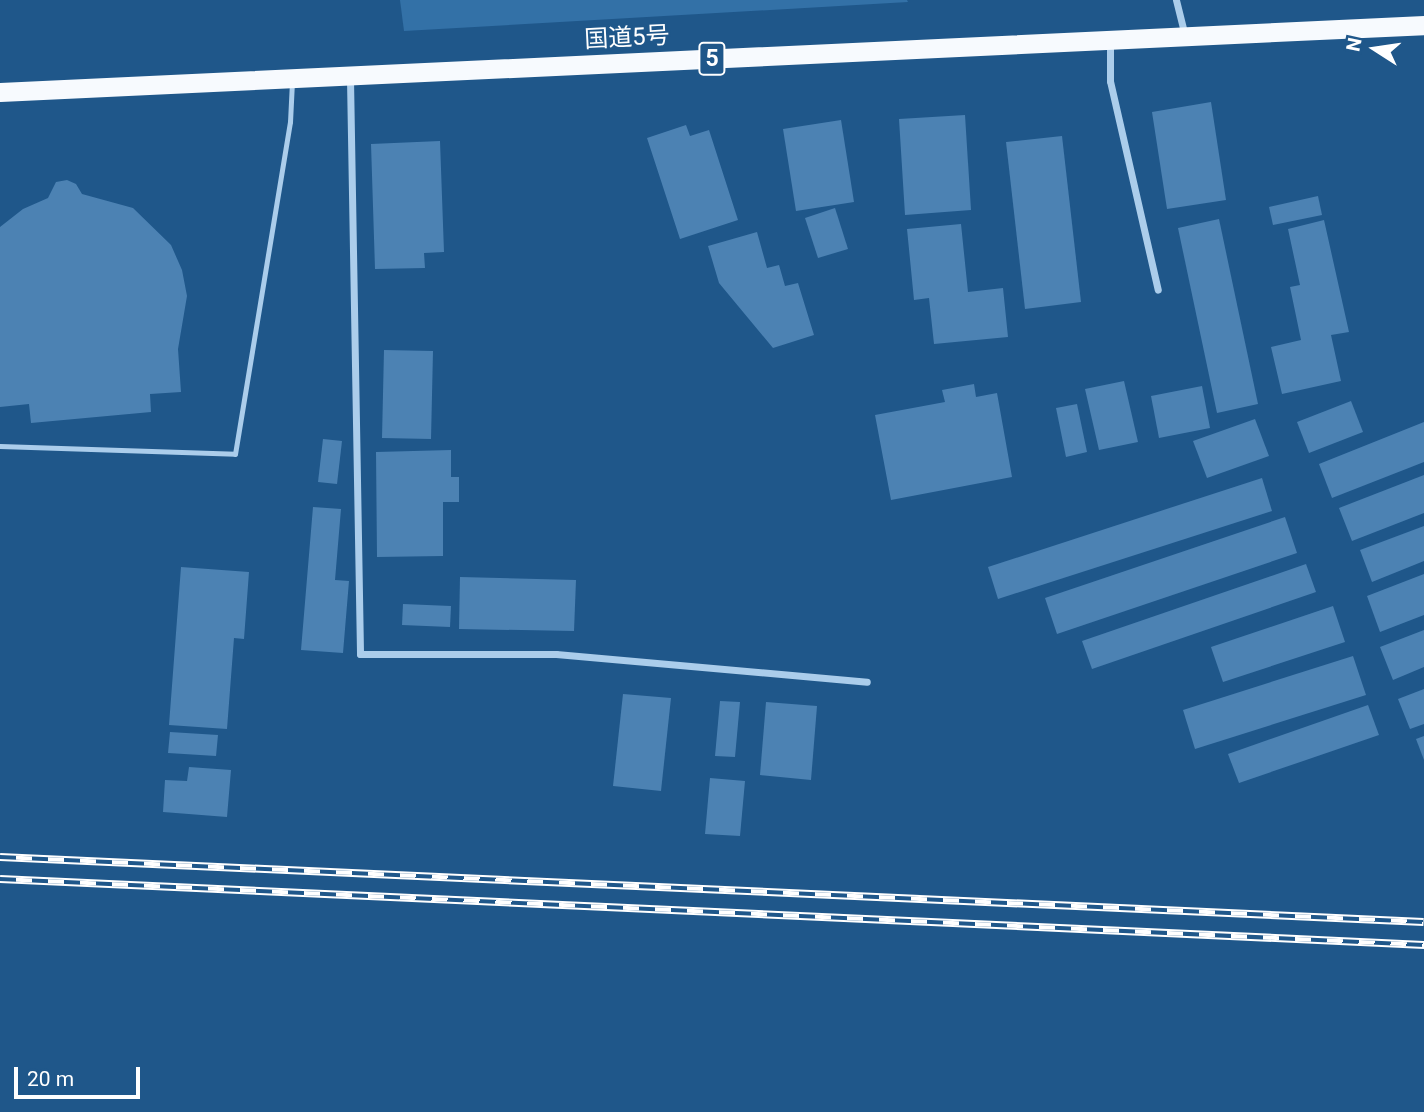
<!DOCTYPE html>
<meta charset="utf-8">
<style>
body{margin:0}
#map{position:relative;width:1424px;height:1112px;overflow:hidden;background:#1f578a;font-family:Roboto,"Noto Sans JP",sans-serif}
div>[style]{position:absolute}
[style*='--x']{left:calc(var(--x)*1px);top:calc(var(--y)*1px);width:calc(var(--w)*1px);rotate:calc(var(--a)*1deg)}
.green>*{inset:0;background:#3371a7}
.building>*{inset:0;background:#4c82b3}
.service>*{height:5px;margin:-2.5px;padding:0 2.5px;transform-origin:2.5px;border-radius:2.5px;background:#abcdeb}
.minor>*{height:7px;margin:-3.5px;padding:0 3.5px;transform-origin:3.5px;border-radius:3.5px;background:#abcdeb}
.trunk>*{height:19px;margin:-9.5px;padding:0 9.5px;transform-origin:9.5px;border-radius:9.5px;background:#f7fafe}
.rail>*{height:8px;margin-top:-4px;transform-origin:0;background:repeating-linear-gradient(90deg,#1f578a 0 16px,#fff 0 32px);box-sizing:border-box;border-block:2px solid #fff}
span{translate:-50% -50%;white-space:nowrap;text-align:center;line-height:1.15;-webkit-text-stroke:5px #1f578a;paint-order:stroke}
.shield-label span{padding:2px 5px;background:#1f578a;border:2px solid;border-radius:5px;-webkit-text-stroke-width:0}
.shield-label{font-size:23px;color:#fff;font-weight:700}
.street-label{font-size:24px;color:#fff}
.north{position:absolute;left:1340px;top:14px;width:70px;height:70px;-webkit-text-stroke:5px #1f578a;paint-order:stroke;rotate:282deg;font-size:19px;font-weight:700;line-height:28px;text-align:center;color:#fff}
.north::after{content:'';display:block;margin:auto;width:24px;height:32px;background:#fff;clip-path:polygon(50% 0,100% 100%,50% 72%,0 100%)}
.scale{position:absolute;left:14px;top:1067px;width:126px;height:32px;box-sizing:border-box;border:4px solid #fff;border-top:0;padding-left:9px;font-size:21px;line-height:24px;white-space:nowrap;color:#fff;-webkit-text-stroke:5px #1f578a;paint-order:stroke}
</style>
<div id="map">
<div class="green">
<div style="clip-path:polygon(400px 0,907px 0,908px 2px,404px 31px)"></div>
</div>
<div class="building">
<div style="clip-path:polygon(1211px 102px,1226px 200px,1167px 209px,1152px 112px)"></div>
<div style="clip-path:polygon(965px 115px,971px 210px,905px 215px,899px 119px)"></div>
<div style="clip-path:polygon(841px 120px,854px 202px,796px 211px,783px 129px)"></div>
<div style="clip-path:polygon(686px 125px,690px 136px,709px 130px,738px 220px,680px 239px,647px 138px)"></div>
<div style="clip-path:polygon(1062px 136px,1081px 302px,1025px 309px,1006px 142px)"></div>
<div style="clip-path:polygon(440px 141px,444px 252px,424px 253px,425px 268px,375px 269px,371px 144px)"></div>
<div style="clip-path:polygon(67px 180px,76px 184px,82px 194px,133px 208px,171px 245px,182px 270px,187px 296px,178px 349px,181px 392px,150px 394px,151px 412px,31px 423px,29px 404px,0 407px,0 227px,23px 209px,48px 198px,56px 182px)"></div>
<div style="clip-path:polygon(1318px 196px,1322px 215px,1273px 225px,1269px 207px)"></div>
<div style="clip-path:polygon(835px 208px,848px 249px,818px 258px,805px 218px)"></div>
<div style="clip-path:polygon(1219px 219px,1258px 404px,1217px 413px,1178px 228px)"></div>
<div style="clip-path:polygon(1324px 220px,1349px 332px,1331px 335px,1341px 381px,1282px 394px,1271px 347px,1301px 340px,1290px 287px,1300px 285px,1288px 229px)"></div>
<div style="clip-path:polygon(961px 224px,968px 292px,1003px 288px,1008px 337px,934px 344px,929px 298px,914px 300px,907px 229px)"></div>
<div style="clip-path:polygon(757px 232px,767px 268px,779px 265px,785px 286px,798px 283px,814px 335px,773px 348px,719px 283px,708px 246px)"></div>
<div style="clip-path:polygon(384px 350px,433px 351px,431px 439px,382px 438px)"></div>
<div style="clip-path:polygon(1124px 381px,1138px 442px,1099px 450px,1085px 389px)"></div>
<div style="clip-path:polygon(974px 384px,976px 397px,997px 393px,1012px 477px,891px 500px,875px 415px,945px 402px,942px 390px)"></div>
<div style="clip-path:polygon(1202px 386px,1210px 428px,1159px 438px,1151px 396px)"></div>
<div style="clip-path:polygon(1351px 401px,1363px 432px,1309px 453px,1297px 422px)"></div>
<div style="clip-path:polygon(1077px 404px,1087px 452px,1066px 457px,1056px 408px)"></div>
<div style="clip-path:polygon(1255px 419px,1269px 456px,1207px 478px,1193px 441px)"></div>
<div style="clip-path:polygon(1424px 422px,1424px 462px,1332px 498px,1319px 464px)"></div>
<div style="clip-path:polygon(323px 439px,342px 441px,337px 484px,318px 482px)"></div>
<div style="clip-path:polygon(451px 450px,451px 477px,459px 477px,459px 502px,443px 502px,443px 556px,377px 557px,376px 452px)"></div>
<div style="clip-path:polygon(1424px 475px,1424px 513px,1352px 541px,1339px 508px)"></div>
<div style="clip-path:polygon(1262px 478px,1272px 511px,998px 599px,988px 567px)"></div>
<div style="clip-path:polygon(313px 507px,341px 509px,335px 580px,349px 581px,343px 653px,301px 650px)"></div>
<div style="clip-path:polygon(1285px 517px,1297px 553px,1057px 634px,1045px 598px)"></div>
<div style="clip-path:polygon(1424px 526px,1424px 561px,1372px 582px,1360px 550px)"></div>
<div style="clip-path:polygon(1306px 564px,1316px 592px,1092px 669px,1082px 641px)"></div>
<div style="clip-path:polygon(181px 567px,249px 572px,244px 639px,234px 638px,227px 729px,169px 725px)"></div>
<div style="clip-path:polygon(1424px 574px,1424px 615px,1380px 632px,1367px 596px)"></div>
<div style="clip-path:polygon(460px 577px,576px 580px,574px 631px,459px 629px)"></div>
<div style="clip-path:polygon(403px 604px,451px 606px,450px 627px,402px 625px)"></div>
<div style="clip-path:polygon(1333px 606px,1345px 642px,1223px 682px,1211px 647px)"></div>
<div style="clip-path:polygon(1424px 630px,1424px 667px,1393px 680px,1380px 647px)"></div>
<div style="clip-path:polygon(1353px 656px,1366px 695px,1195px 749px,1183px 710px)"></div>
<div style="clip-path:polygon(1424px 689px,1424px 724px,1410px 729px,1398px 699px)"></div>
<div style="clip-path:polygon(623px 694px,671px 698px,661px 791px,613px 786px)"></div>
<div style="clip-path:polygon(720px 701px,740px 702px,735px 757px,715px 756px)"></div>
<div style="clip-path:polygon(766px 702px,817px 706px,811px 780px,760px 775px)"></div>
<div style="clip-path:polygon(1368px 705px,1379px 735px,1239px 783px,1228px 754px)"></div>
<div style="clip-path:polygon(170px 732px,218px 735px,216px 756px,168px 753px)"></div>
<div style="clip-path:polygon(1424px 736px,1424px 760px,1416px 739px)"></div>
<div style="clip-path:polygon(189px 767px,231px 770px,227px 817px,163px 812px,165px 780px,187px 781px)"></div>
<div style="clip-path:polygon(710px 778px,745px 781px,740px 836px,705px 834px)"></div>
</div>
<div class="service">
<div style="--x:0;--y:446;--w:235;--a:1.9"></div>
<div style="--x:235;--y:454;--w:337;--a:-80.6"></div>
<div style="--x:290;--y:122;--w:41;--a:-87.2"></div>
</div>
<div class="minor">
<div style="--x:1176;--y:0;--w:34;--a:76"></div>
<div style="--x:1110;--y:41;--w:40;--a:90"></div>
<div style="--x:1110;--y:81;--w:214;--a:77.1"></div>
<div style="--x:350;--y:79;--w:575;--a:89"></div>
<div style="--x:360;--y:654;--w:196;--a:0"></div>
<div style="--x:556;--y:654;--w:312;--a:5.1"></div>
</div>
<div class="trunk">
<div style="--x:0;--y:92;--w:1426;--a:-2.69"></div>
</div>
<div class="rail">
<div style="--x:0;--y:857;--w:1425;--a:2.61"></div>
<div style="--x:0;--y:879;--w:1426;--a:2.65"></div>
</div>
<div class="shield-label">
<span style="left:712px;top:59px">5</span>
</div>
<div class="street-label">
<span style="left:627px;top:38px;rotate:-3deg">国道5号</span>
</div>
<div class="north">N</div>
<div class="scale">20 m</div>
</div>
